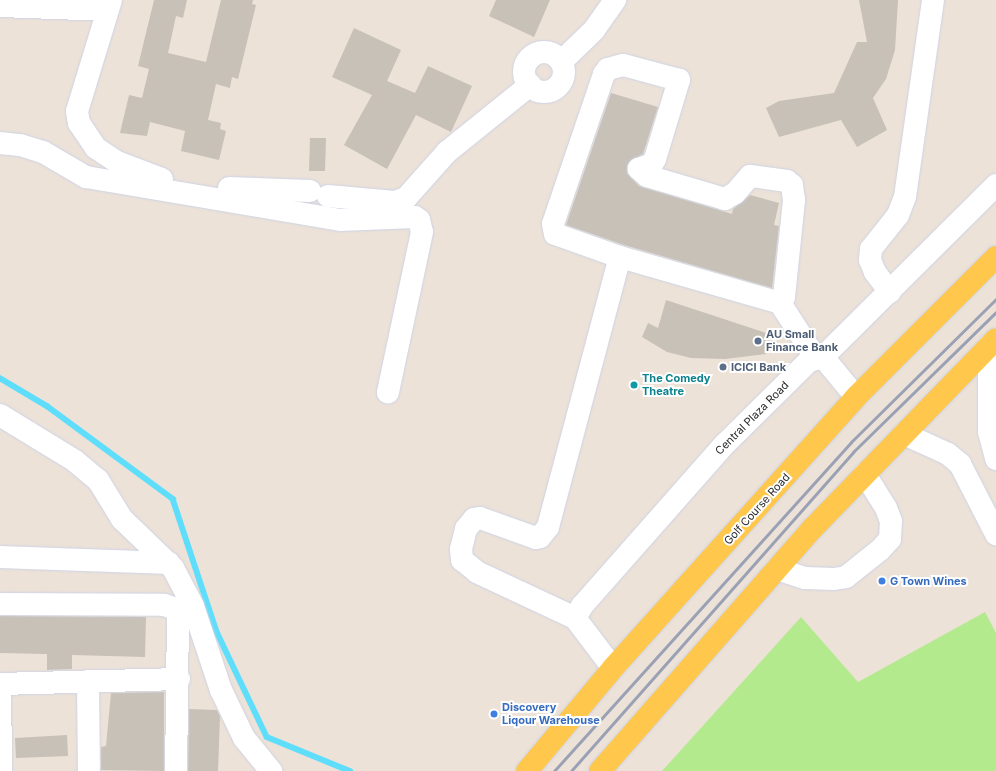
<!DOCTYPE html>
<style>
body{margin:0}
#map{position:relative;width:996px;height:771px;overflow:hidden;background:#ede2d8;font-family:Inter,sans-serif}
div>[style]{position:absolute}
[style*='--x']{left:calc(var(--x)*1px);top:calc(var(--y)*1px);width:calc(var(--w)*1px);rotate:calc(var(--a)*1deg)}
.green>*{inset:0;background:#b4ea8e}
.stream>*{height:5.5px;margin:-2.75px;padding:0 2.75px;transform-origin:2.75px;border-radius:2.75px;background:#5fdefb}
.building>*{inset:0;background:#c7c1b8}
.roads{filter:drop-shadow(0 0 1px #cdd3e4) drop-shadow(0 0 1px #cdd3e4)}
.minor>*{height:22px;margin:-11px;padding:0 11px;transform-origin:11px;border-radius:11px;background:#fff}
.minor>.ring{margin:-11px;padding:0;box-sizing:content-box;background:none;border:22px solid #fff;border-radius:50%}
.major>*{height:22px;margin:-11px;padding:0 11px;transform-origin:11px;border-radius:11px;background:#ffc74b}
.rail>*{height:3px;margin:-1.5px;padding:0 1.5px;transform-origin:1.5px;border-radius:1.5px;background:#9ba1b5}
.dots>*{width:11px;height:11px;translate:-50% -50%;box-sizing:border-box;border:2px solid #fff;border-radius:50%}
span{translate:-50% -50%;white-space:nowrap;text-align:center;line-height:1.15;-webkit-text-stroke:4px #fff;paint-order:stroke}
.service-label{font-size:11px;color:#4e5e75;font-weight:700}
.left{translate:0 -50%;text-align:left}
.culture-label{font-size:11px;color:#0d838f;font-weight:700}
.street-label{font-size:11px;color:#292929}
.shop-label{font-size:11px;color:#366cbe;font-weight:700}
</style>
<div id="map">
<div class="green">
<div style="clip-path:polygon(985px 612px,996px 633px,996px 771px,662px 771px,801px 617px,858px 682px)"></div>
</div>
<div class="stream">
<div style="--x:0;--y:378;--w:55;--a:30.8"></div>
<div style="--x:47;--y:406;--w:157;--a:36.4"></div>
<div style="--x:173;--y:499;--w:140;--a:71.7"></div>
<div style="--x:217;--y:632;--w:116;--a:64.5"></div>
<div style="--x:267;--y:737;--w:90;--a:22.3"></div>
</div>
<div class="building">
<div style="clip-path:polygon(154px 0,187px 0,183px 18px,176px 16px,168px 53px,206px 62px,221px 0,253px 0,252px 4px,256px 5px,238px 79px,232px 77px,230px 88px,216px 84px,208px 120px,221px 123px,220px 129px,226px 131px,219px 160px,181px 151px,185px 131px,150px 122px,147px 136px,120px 133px,129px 95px,142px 98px,149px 69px,138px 66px)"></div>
<div style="clip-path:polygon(496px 0,550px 0,534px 37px,489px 16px)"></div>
<div style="clip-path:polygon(859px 0,898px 0,895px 50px,886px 79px,873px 98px,887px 130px,857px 147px,841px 120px,779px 137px,766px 108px,779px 101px,834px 93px,857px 42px,867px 42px)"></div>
<div style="clip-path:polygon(354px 28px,401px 50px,387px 81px,415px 93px,428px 66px,472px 86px,451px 132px,416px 115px,387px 169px,344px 145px,372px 95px,332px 77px)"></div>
<div style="clip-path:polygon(611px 93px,658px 107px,643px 154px,630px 161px,627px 166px,627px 173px,639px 186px,732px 214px,733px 209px,750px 195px,779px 203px,774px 225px,779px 226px,772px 288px,624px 245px,566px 225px)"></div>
<div style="clip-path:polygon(310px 138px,326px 138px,325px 171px,309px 171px)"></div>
<div style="clip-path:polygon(666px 300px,766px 333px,766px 354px,725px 359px,691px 358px,667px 352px,642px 337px,648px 323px,658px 328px)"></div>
<div style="clip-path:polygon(0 616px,146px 617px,145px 657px,72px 655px,72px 669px,47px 670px,47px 654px,0 653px)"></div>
<div style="clip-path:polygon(164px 692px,164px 771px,101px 770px,101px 747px,106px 746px,111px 693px)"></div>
<div style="clip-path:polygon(189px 709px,217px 710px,220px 716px,218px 771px,188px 771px)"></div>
<div style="clip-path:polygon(67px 735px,68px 756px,16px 758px,15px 738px)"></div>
</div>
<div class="roads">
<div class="minor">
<div style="--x:111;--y:0;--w:116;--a:107"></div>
<div style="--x:77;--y:111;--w:12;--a:81"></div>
<div style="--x:79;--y:123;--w:30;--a:56"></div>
<div style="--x:96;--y:148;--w:25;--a:34"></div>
<div style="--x:117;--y:162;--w:48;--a:20.7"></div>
<div style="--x:0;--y:6;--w:107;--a:2.1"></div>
<div class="ring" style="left:524px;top:52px;width:18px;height:18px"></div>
<div style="--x:561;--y:62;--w:46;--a:-44.1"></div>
<div style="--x:594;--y:30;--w:37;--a:-55"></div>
<div style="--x:0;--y:143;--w:20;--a:6"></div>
<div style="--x:20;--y:145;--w:24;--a:17"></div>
<div style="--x:43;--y:152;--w:50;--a:30.2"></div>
<div style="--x:86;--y:177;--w:258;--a:9.6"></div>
<div style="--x:340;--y:220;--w:75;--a:-2.3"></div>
<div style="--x:415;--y:217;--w:5;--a:37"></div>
<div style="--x:419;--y:220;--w:12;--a:76"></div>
<div style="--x:422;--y:232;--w:164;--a:102"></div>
<div style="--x:229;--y:188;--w:81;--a:2.1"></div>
<div style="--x:328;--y:196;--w:67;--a:5.1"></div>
<div style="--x:395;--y:202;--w:12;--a:-20"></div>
<div style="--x:406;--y:198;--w:62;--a:-48.3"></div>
<div style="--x:447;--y:152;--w:107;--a:-38.9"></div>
<div style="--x:890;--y:292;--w:25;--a:-127"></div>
<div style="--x:875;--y:272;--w:13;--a:-113"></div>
<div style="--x:870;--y:260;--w:11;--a:-85"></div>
<div style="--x:871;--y:249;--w:43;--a:-51.5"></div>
<div style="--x:898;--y:215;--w:19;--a:-69"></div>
<div style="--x:905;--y:197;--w:199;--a:-81.9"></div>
<div style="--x:780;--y:303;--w:7;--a:-56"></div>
<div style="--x:784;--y:297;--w:98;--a:-84.1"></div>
<div style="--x:794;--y:200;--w:15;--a:-98"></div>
<div style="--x:792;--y:185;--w:6;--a:-141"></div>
<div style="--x:787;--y:181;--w:37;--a:-172"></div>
<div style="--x:750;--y:176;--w:23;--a:131"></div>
<div style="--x:735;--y:193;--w:12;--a:149"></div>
<div style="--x:725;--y:199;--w:81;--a:-163.6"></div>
<div style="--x:647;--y:176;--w:11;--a:-139"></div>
<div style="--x:639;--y:169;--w:14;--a:-21"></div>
<div style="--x:652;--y:164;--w:6;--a:-59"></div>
<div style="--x:655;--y:159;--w:83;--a:-73.1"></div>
<div style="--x:679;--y:80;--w:58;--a:-165"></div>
<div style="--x:623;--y:65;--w:16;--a:165"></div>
<div style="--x:608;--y:69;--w:6;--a:129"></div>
<div style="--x:604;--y:74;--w:158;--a:108.8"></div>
<div style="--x:553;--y:224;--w:10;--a:79"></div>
<div style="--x:555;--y:234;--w:69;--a:19.5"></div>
<div style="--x:620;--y:257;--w:166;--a:16"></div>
<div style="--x:780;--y:303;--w:64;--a:57.1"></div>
<div style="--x:989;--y:346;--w:86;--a:90"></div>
<div style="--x:989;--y:432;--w:28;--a:75"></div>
<div style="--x:823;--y:357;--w:52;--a:50.5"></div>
<div style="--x:0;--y:415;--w:88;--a:31.5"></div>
<div style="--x:75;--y:461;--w:30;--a:40"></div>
<div style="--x:98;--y:480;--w:46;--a:58.4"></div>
<div style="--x:122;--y:519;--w:71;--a:43.9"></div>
<div style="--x:173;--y:568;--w:43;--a:62.2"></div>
<div style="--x:193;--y:606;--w:89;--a:71.6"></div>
<div style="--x:221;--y:690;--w:53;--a:64.4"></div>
<div style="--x:244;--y:738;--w:43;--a:50.7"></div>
<div style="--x:904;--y:434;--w:48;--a:24.4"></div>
<div style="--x:948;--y:454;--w:16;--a:40"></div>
<div style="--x:960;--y:464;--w:79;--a:62.8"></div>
<div style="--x:0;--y:557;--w:169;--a:2"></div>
<div style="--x:777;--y:569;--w:29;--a:18"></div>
<div style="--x:805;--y:578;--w:29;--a:2"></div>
<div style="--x:834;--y:579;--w:12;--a:-9"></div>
<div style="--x:846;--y:577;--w:43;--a:-38.5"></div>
<div style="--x:880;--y:550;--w:15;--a:-48"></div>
<div style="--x:890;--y:539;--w:18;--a:-87"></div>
<div style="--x:891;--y:521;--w:14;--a:-111"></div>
<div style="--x:886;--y:508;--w:40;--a:-122"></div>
<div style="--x:0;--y:604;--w:164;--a:0.3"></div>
<div style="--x:164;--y:605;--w:9;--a:18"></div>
<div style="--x:173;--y:608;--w:7;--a:45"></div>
<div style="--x:178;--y:613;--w:158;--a:90.7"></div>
<div style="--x:575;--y:618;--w:14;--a:-60"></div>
<div style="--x:582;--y:606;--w:215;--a:-48.6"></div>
<div style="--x:724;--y:445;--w:120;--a:-44.7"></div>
<div style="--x:809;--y:361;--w:15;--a:-16"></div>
<div style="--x:823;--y:357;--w:244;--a:-44.8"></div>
<div style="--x:613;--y:668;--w:63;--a:-127.2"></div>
<div style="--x:575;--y:618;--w:108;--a:-154.9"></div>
<div style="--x:477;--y:572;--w:19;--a:-141"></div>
<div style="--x:462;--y:560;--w:11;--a:-95"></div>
<div style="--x:461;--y:549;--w:21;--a:-76"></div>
<div style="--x:466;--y:529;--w:13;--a:-51"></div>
<div style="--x:474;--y:519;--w:6;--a:-9"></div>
<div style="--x:480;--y:518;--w:59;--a:19.7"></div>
<div style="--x:536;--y:538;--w:4;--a:-14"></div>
<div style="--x:540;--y:537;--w:13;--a:-51"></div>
<div style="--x:548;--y:527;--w:279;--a:-75.1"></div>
<div style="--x:88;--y:681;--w:90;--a:89.4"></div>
<div style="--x:0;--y:684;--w:179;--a:-1.6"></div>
<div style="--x:0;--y:684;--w:87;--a:89.3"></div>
</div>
<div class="major">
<div style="--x:527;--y:771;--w:134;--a:-50.1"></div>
<div style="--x:613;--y:668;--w:364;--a:-48.1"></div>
<div style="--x:856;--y:397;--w:198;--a:-45"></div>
<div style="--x:600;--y:771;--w:322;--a:-48.8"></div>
<div style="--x:812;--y:529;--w:264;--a:-45.9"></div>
</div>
</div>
<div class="rail">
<div style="--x:554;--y:771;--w:443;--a:-47.9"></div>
<div style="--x:851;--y:442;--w:204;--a:-44.6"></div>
<div style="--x:571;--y:771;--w:426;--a:-48.5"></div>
<div style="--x:853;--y:452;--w:200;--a:-44.4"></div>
</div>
<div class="dots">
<div style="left:758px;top:341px;background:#5c6f8a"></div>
<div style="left:723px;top:367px;background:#5c6f8a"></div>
<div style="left:634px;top:385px;background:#0f9aa8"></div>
<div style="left:882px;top:581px;background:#3f7fe0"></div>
<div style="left:494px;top:714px;background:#3f7fe0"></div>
</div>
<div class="service-label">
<span class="left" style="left:766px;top:341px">AU Small<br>Finance Bank</span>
<span class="left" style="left:731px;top:367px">ICICI Bank</span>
</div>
<div class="culture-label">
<span class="left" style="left:642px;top:385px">The Comedy<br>Theatre</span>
</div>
<div class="street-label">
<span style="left:752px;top:418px;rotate:-45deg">Central Plaza Road</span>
<span style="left:757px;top:509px;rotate:-48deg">Golf Course Road</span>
</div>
<div class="shop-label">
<span class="left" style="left:890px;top:581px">G Town Wines</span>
<span class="left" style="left:502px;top:714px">Discovery<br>Liqour Warehouse</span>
</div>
</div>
